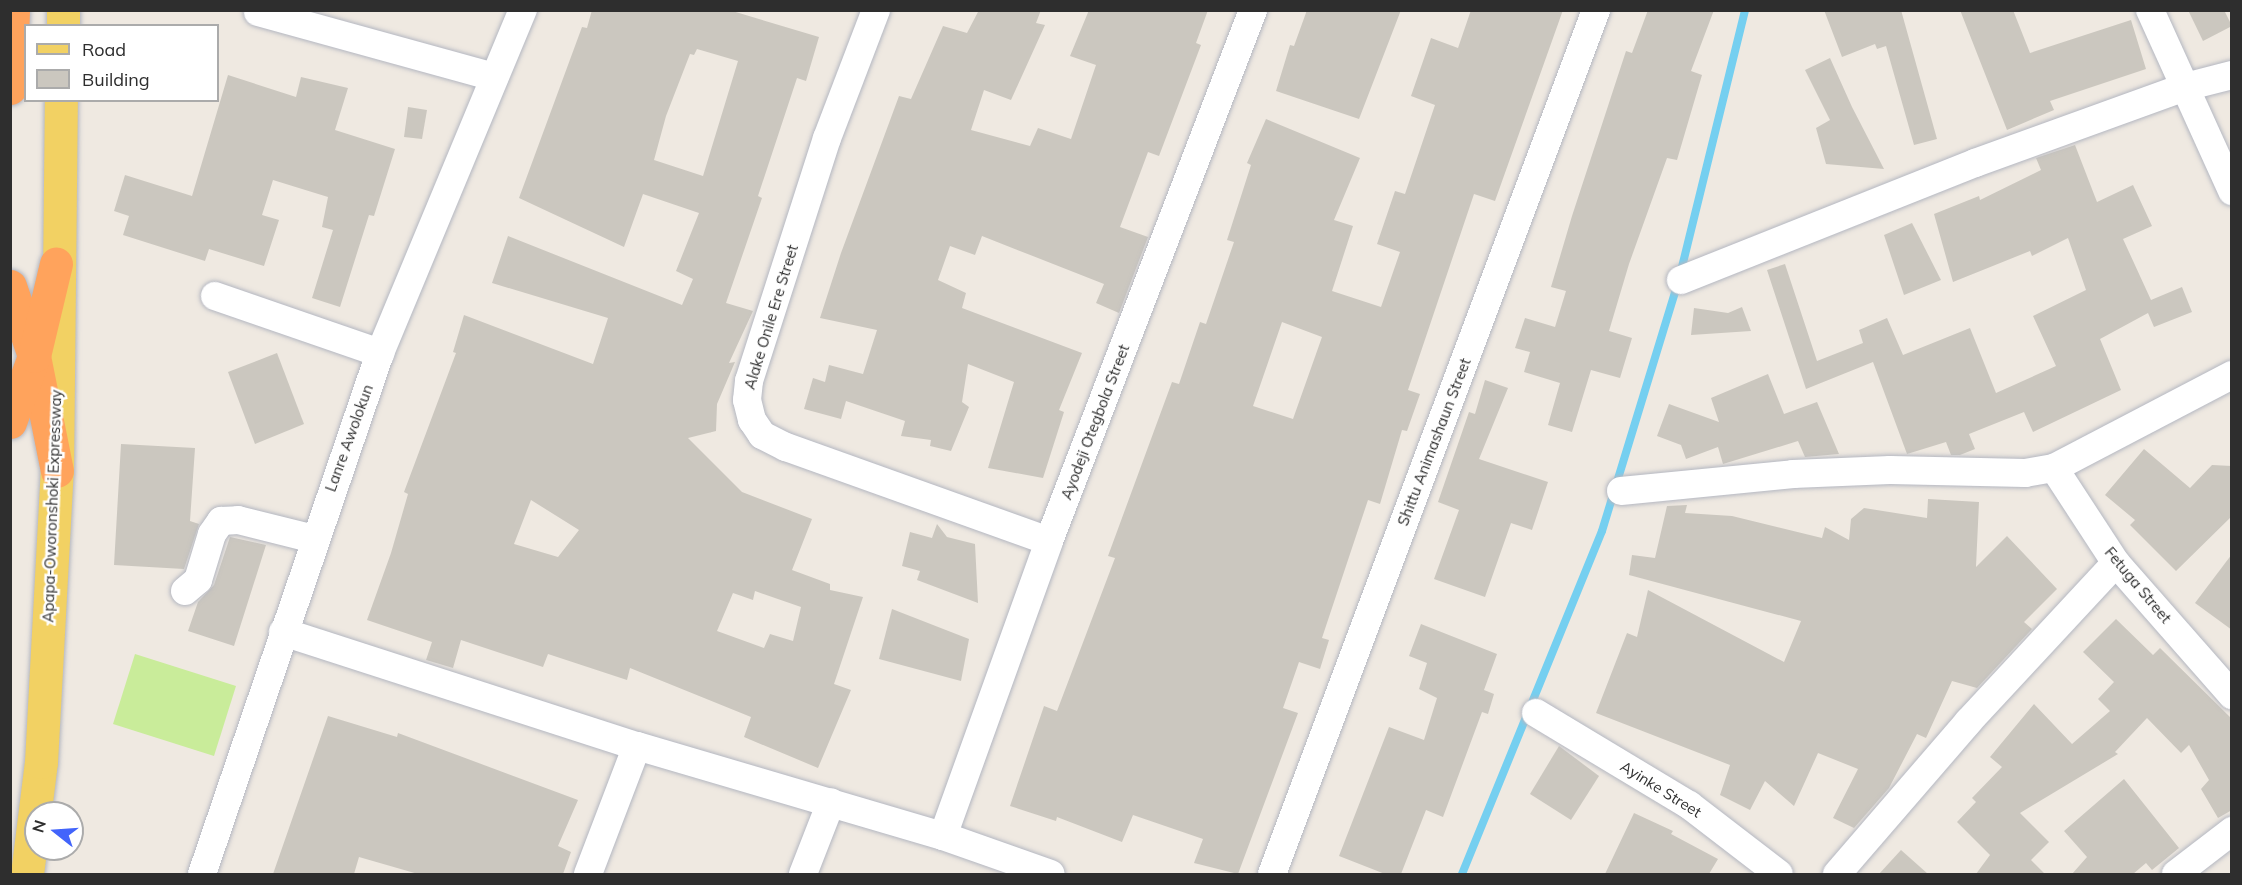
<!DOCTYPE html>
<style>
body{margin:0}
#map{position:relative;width:2242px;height:885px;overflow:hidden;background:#efe9e1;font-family:Mulish,sans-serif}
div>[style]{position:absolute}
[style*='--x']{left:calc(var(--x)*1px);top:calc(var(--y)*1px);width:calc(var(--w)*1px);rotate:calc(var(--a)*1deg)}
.pitch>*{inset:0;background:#c9ec9a}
.stream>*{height:8px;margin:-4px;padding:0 4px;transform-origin:4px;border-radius:4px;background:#75cff0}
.building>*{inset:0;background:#cbc7bf}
.roads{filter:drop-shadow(0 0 2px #b4b7c1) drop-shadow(0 0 2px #b4b7c1)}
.minor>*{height:28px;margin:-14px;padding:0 14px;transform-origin:14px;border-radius:14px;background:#fff}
.major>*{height:33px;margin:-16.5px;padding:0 16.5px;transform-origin:16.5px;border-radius:16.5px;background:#f2d163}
.highway>*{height:33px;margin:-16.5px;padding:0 16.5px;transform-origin:16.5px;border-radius:16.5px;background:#ffa35c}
span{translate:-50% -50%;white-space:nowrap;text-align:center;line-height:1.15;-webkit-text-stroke:5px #fff;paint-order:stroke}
.street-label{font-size:15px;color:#2e2e2e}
.frame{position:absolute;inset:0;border:12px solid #2e2e2e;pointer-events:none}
.legend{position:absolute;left:24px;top:24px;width:195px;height:78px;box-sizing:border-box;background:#fff;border:2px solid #ababab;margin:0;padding:8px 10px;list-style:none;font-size:18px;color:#2e2e2e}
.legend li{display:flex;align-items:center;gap:12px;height:30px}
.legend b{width:30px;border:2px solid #ababab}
.north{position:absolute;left:24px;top:801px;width:60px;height:60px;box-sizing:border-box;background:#fff;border:2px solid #ababab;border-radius:50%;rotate:287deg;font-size:16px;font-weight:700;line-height:24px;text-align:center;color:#2e2e2e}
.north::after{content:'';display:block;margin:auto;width:21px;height:27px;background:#4264fb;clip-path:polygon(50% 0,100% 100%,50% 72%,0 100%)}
</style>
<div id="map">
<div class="pitch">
<div style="clip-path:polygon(135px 654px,236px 686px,214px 756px,113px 724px)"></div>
</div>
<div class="stream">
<div style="--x:1681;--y:271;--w:269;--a:-76.2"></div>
<div style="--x:1462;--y:874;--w:370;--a:-67.8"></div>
<div style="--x:1602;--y:531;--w:259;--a:-73"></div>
</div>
<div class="building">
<div style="clip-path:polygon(evenodd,592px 10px,729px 10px,819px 37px,806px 81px,797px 78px,758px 196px,762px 198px,726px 303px,753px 311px,729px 363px,735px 362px,717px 404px,716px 431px,688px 438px,742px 492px,812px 519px,792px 570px,830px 584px,830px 590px,863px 597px,834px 684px,851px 690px,818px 768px,744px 737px,751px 717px,630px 668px,627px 680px,548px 654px,543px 667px,461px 640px,453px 668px,426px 660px,432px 642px,367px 620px,391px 553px,408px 494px,404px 492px,456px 353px,453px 352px,464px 315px,593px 364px,608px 318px,492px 283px,508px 236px,682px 305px,693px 279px,676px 271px,699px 213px,643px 194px,624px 247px,519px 198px,582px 27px,587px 28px,592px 10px,697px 49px,738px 61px,703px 176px,654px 160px,666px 116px,690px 54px,694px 55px,697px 49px,592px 10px,531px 500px,579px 530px,558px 557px,514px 544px,531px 500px,592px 10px,755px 591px,801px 607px,793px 641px,770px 634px,764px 648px,717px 631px,733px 593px,753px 600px,755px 591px)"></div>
<div style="clip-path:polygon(979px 10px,1041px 10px,1036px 23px,1045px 25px,1011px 100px,984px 90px,971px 130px,1030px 146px,1038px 128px,1071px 139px,1096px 65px,1070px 56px,1089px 10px,1208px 10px,1196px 43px,1201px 45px,1159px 156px,1148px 152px,1120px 227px,1148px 237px,1119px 313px,1096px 303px,1104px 284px,982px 236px,975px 255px,950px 246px,938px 280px,966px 293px,962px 308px,1082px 353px,1059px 410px,1064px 412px,1043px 478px,988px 468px,1014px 382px,968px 364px,962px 402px,969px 407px,951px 451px,930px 446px,931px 440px,901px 436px,905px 421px,846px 401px,841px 419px,804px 409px,813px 378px,825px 382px,829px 365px,863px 374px,877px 330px,820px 318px,841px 253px,899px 96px,911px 99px,943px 26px,967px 33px)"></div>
<div style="clip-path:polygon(1307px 10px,1401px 10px,1359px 119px,1276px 91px,1290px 45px,1294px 46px)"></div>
<div style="clip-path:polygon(evenodd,1471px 10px,1563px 10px,1495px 201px,1474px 194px,1408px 390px,1420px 394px,1407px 431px,1402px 430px,1380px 504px,1368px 500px,1322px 638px,1329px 640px,1320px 669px,1299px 662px,1283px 708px,1298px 713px,1238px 874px,1194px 863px,1203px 839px,1133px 815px,1122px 842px,1057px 817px,1056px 821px,1010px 806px,1044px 706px,1057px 711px,1115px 558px,1108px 556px,1172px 382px,1179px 384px,1200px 322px,1206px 324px,1234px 242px,1227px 240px,1251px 165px,1247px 163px,1266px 119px,1360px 158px,1334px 220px,1353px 226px,1332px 291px,1381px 307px,1400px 252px,1377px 244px,1395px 191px,1405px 194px,1435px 105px,1411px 96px,1431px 38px,1458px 48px,1471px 10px,1282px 322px,1322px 337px,1293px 419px,1253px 406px,1282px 322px)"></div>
<div style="clip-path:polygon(1648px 10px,1714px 10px,1691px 71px,1702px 75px,1677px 160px,1667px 158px,1629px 264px,1609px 331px,1632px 338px,1620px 378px,1591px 370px,1572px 432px,1548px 425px,1560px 383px,1524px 372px,1530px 352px,1515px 348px,1525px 318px,1555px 327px,1566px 291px,1551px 287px,1572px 216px,1626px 51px,1632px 53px)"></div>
<div style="clip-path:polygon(1824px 10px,1901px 10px,1937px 139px,1914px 145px,1886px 46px,1877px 49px,1875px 44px,1842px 57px)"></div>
<div style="clip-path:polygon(1960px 10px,2013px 10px,2030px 53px,2131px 20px,2146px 69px,2050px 101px,2054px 110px,2007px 130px)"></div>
<div style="clip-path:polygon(2188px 10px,2224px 10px,2232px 26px,2203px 41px)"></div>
<div style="clip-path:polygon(1830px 58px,1852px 107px,1884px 169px,1826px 164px,1816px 128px,1830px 120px,1805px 70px)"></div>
<div style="clip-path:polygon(228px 75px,296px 97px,301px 77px,348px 88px,335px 130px,395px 149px,374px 216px,369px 215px,340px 307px,312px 298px,333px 230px,322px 227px,328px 197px,273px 180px,262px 215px,279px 220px,264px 266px,209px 249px,205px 261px,123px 235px,129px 216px,114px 211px,125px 175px,192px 196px)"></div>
<div style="clip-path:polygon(408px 107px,427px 110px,422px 139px,404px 137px)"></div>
<div style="clip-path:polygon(2075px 145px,2097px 202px,2133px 185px,2152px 226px,2123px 239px,2151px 300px,2182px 287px,2192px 312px,2154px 327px,2148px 313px,2100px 339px,2121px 390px,2033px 432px,2024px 412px,1969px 434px,1975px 449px,1960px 455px,1951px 455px,1946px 442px,1907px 454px,1873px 362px,1806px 389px,1767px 270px,1785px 264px,1817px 361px,1863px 343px,1859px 330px,1887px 318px,1903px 355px,1970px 328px,1996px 393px,2056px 366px,2033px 316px,2086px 290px,2068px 238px,2032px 256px,2030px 251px,1953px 282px,1934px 214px,1979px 196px,1980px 200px,2041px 170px,2036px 158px)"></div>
<div style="clip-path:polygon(1912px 223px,1941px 280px,1904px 295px,1884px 235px)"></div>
<div style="clip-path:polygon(1742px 307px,1751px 331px,1691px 335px,1694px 308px,1728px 313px)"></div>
<div style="clip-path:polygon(277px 353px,304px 424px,255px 444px,228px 372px)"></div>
<div style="clip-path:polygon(1768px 374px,1784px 414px,1817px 402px,1839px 454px,1805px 457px,1798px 441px,1723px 464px,1718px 447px,1686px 459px,1681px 445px,1657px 436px,1669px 404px,1719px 422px,1711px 398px)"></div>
<div style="clip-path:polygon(1485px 380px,1508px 388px,1479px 459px,1548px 482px,1532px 530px,1511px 523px,1485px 597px,1434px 579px,1459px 510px,1438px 502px,1469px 412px,1475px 414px)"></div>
<div style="clip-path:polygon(121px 444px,195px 448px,190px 521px,199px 524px,184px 569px,114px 565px)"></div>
<div style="clip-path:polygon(2144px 449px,2190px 488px,2212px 465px,2232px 466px,2232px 516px,2176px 571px,2130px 525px,2135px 520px,2105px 495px)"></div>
<div style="clip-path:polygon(1928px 499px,1979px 502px,1976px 567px,2007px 536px,2057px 589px,2024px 622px,2032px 629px,1977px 688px,1952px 681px,1926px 738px,1917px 734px,1889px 788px,1854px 828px,1833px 818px,1858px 769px,1818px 753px,1794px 806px,1765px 781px,1750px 810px,1720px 795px,1730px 765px,1596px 713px,1627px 633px,1637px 637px,1648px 590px,1784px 662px,1801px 621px,1629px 575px,1632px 555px,1655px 558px,1667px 506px,1687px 505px,1685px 513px,1732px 516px,1822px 538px,1825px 527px,1849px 540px,1851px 519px,1864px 508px,1927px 518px)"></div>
<div style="clip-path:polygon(937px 524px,947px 537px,975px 544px,978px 603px,917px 580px,920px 571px,902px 566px,910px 532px,932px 538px)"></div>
<div style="clip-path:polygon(230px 537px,266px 545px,234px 646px,188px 631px,198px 602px,214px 585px)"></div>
<div style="clip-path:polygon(2232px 554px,2232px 630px,2195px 603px)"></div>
<div style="clip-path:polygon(892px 609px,969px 639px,961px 681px,879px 659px)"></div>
<div style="clip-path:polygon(2116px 619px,2153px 655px,2160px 648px,2232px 719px,2232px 810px,2218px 818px,2201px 789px,2209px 780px,2189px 745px,2181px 753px,2147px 718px,2115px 752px,2118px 754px,2020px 813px,2049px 842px,2031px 860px,2045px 874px,1976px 874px,1990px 855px,1957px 822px,1976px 802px,1972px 798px,2002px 767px,1990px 757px,2034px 704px,2072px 744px,2110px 711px,2098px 699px,2114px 682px,2083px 652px)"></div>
<div style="clip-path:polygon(1421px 624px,1497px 654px,1484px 690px,1494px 694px,1488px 714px,1482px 712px,1443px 817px,1426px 810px,1401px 874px,1385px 874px,1339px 856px,1389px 727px,1424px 740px,1437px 698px,1419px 689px,1427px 663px,1409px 656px)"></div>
<div style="clip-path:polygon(328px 716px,397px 737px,398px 733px,578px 800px,558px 846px,571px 852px,563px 874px,418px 874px,359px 857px,354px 874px,273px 874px)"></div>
<div style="clip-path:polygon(1559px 746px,1599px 776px,1571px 820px,1530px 794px)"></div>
<div style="clip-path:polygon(2124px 779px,2179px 848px,2152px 870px,2146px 863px,2133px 874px,2072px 874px,2087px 857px,2064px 831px)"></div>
<div style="clip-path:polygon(1634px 813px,1673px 831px,1671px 834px,1718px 859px,1709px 874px,1605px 874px)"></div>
<div style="clip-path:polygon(1901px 850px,1928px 874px,1879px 874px)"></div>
</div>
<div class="roads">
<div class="minor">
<div style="--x:876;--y:10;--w:137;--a:110.9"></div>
<div style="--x:827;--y:138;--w:255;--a:107.8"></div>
<div style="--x:749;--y:381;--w:19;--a:96"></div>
<div style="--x:747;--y:400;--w:21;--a:76"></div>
<div style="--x:752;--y:420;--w:18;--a:56"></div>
<div style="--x:762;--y:435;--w:27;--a:27"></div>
<div style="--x:786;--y:447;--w:279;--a:19.7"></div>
<div style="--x:2150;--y:10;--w:199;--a:65.6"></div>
<div style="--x:258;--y:12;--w:245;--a:15.4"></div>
<div style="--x:1681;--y:280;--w:316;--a:-21.7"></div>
<div style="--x:1975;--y:163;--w:223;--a:-19.9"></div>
<div style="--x:2185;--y:87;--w:49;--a:-14.3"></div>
<div style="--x:215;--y:296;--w:175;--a:19.1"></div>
<div style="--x:2054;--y:468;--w:113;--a:56.9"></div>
<div style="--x:2116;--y:563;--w:176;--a:48.7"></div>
<div style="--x:1621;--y:491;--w:173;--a:-5.6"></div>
<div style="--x:1793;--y:474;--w:97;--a:-2.4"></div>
<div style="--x:1890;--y:470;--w:135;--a:1.3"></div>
<div style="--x:2025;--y:473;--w:29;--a:-10"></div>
<div style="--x:2054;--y:468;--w:201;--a:-27.6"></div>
<div style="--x:185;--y:591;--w:17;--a:-40"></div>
<div style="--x:198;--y:580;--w:48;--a:-73.1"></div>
<div style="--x:212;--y:534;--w:16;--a:-55"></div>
<div style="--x:221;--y:521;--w:17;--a:-3"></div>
<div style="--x:238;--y:520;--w:78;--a:14"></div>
<div style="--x:283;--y:632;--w:372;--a:17.9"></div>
<div style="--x:637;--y:746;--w:319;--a:16.4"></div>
<div style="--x:943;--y:836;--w:114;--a:19.4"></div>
<div style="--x:1536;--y:713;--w:179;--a:31"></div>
<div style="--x:1689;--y:805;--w:113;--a:37.5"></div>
<div style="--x:943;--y:836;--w:313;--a:-70.2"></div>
<div style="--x:1049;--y:541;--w:569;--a:-68.98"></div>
<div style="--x:202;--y:874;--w:551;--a:-71.14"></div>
<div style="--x:380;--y:353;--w:372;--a:-67.4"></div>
<div style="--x:588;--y:874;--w:137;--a:-69.1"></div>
<div style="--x:803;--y:874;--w:77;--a:-68.7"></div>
<div style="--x:1272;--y:874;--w:923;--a:-69.44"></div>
<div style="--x:1837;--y:874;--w:201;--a:-49.2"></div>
<div style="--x:1968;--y:722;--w:217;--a:-47.1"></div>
<div style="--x:2176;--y:874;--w:71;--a:-37.5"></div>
</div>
<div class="major">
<div style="--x:63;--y:26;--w:16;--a:-90"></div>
<div style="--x:27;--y:874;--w:113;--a:-82.9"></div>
<div style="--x:41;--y:762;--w:291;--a:-86.9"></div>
<div style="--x:57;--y:471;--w:371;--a:-89.4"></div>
</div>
<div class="highway">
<div style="--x:10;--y:88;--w:78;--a:-87.8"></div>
<div style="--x:10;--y:286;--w:74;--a:71.1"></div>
<div style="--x:34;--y:356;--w:117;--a:78.7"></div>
<div style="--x:10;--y:422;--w:70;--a:-70"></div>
<div style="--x:34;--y:356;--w:95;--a:-76.6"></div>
</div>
</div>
<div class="street-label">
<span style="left:771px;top:317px;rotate:-73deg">Alake Onile Ere Street</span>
<span style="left:1095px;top:422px;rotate:-69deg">Ayodeji Otegbola Street</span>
<span style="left:349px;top:438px;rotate:-70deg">Lanre Awolokun</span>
<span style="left:1434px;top:442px;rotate:-69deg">Shittu Animashaun Street</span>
<span style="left:52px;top:506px;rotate:-88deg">Apapa-Oworonshoki Expressway</span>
<span style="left:2138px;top:585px;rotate:50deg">Fetuga Street</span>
<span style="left:1661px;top:789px;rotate:32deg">Ayinke Street</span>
</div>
<div class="frame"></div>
<ul class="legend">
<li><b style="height:8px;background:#f2d163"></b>Road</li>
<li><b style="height:16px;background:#cbc7bf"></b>Building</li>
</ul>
<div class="north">N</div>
</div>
